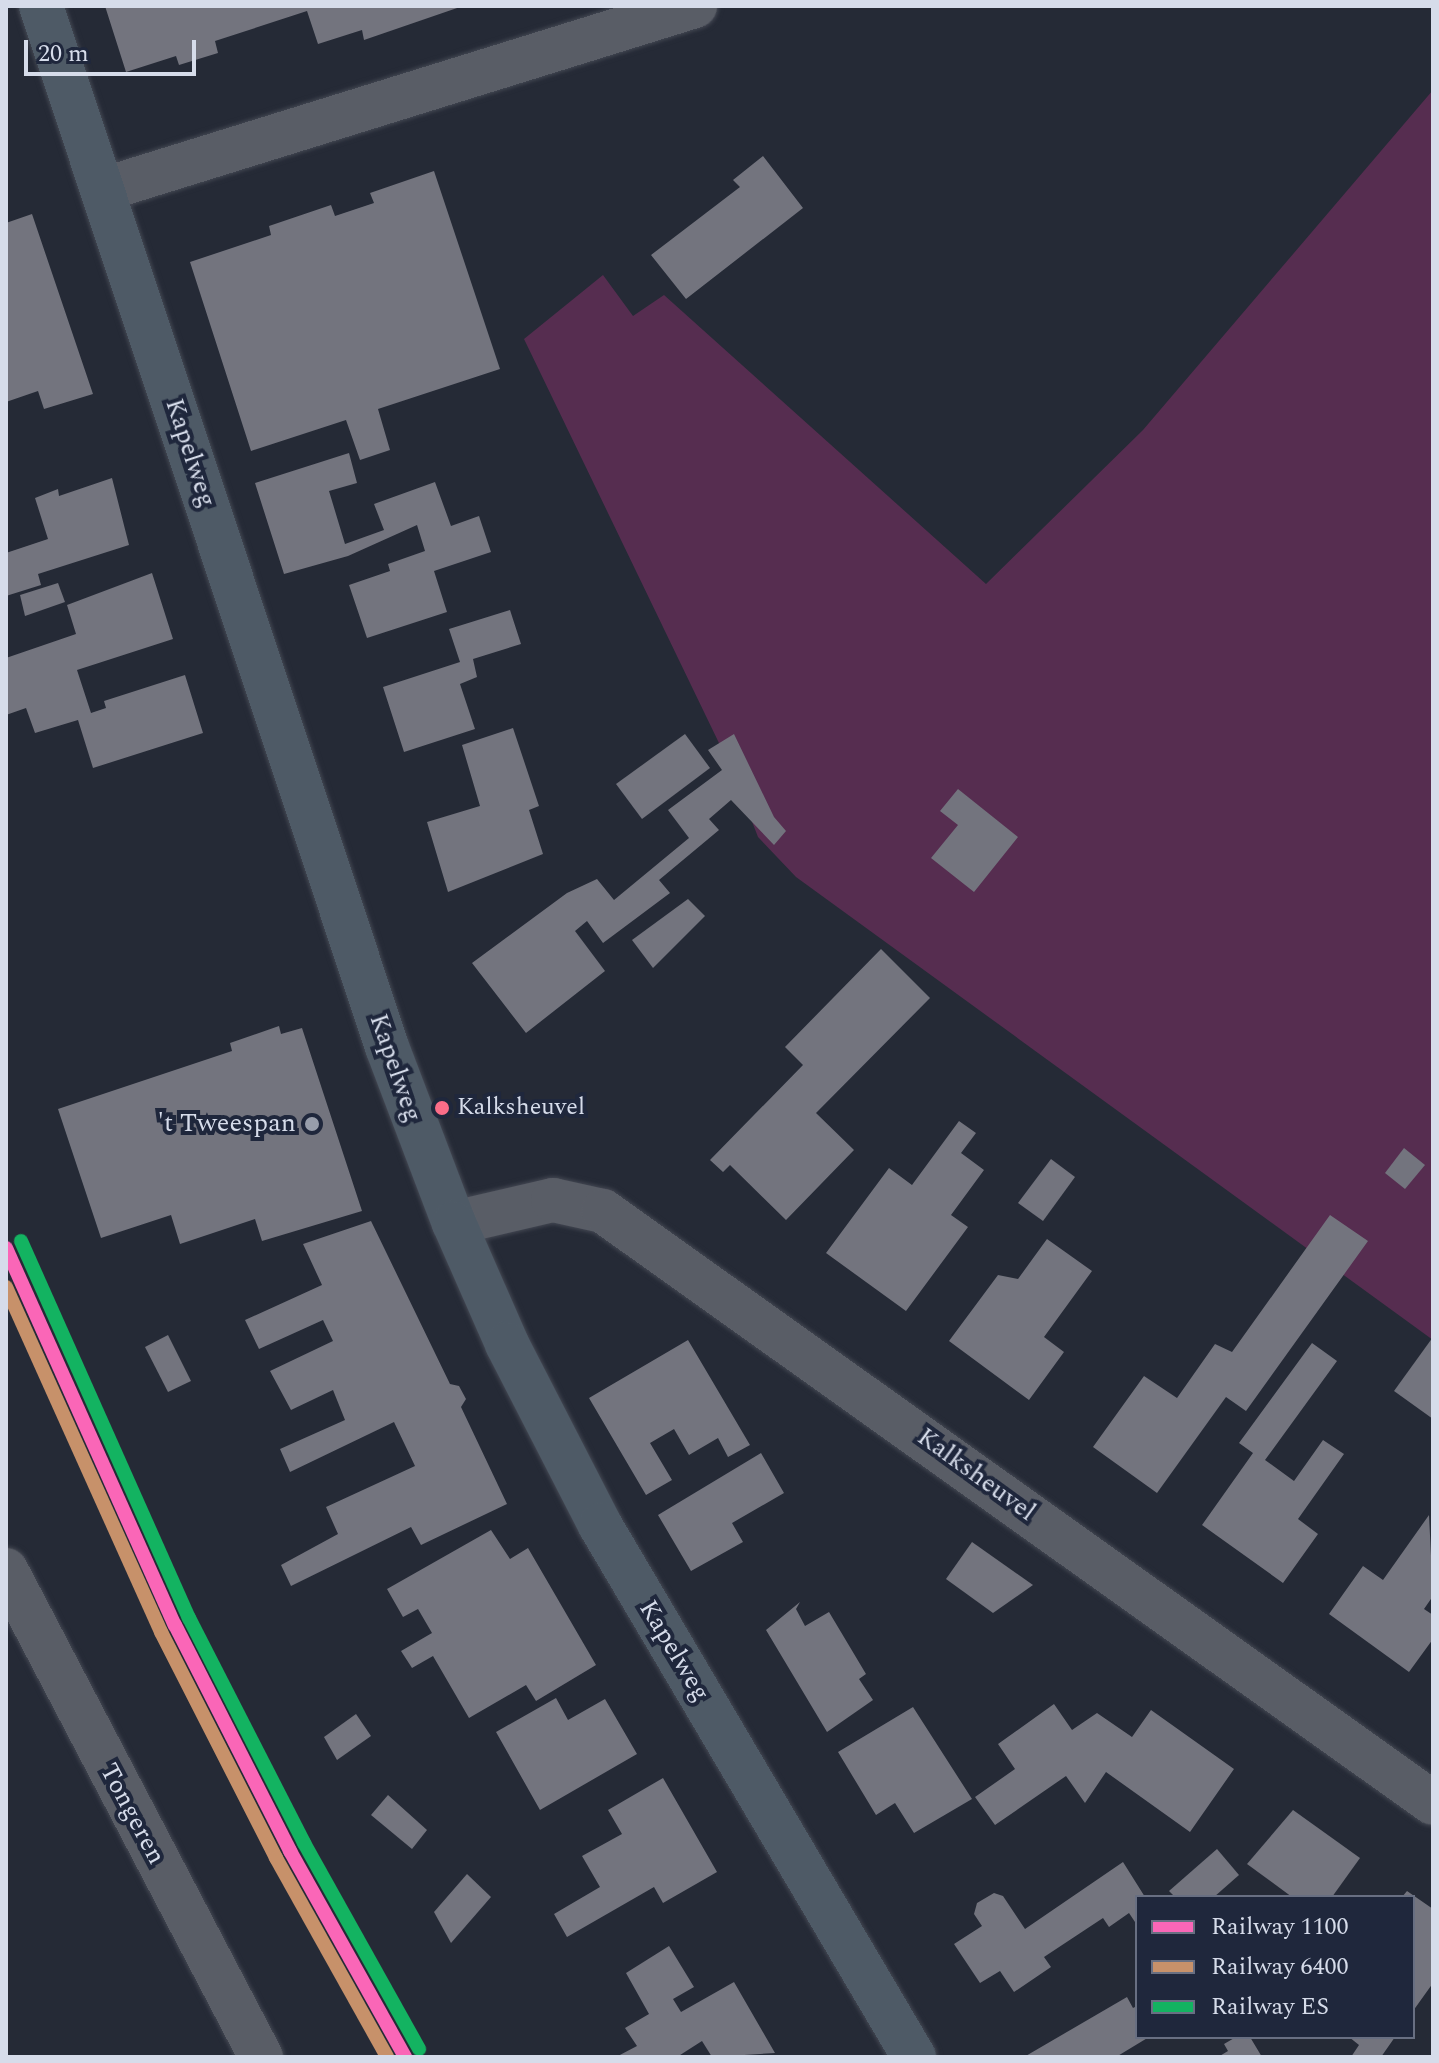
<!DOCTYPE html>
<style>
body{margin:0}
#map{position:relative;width:1439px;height:2063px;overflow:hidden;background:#252a36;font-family:Spectral,serif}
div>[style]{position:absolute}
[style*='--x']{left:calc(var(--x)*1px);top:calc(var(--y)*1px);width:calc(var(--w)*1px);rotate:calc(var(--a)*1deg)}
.green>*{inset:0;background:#562d50}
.building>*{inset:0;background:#73747e}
.roads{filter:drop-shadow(0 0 2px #434752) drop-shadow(0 0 2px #434752)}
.minor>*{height:44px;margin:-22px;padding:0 22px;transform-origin:22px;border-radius:22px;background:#595d66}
.major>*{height:44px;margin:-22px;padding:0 22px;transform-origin:22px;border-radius:22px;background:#4e5a66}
.rail-1>*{height:14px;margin:-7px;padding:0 7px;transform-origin:7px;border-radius:7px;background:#fa66b7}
.rail-2>*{height:14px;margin:-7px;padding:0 7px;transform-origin:7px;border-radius:7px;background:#c7916a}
.rail-3>*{height:14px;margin:-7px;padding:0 7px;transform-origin:7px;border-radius:7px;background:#13b361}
.dots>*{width:22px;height:22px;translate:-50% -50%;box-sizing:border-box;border:4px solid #1f273c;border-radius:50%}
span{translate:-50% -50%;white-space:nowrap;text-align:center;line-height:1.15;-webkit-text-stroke:8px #1f273c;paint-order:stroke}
.bus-label{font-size:24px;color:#d6dcea}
.left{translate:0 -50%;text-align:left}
.street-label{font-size:26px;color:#d6dcea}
.poi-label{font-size:26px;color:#d6dcea}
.right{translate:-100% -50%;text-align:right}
.frame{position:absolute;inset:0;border:8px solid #d6dcea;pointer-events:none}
.legend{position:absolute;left:1135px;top:1895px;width:280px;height:144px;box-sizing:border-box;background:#1f273c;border:2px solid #686f82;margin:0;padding:10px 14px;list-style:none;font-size:24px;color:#d6dcea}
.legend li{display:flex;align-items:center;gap:16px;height:40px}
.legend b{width:40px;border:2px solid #686f82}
.scale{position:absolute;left:24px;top:40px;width:172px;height:36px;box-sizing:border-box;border:4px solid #d6dcea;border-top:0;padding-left:10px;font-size:24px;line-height:28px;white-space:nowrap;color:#d6dcea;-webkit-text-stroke:6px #1f273c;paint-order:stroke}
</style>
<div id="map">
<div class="green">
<div style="clip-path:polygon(1433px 90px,1433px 1340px,796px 877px,758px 837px,732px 770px,524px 339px,603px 275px,633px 316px,664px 295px,986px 584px,1143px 430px)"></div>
</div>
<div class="building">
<div style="clip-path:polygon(105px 6px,460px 6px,460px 7px,364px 40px,362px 30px,318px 44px,307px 11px,215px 41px,218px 53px,179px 65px,176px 56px,126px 72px)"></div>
<div style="clip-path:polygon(763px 156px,803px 208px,686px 299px,651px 255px,740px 187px,733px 180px)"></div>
<div style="clip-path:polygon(434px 171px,500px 369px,378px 409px,390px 450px,360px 460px,346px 420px,251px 451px,190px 262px,271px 235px,269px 226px,331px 205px,335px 216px,374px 203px,370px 193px)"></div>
<div style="clip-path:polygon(32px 214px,93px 394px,44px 409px,38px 391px,6px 402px,6px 223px)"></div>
<div style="clip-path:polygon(349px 453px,357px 483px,329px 491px,345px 544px,384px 530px,374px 504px,435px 482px,451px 526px,479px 516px,491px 552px,434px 571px,447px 612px,367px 638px,349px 585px,390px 571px,388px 564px,425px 551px,417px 525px,348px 556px,284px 574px,255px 483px)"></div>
<div style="clip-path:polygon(112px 478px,129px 545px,38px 574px,41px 585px,6px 596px,6px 553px,48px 539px,35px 498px,58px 489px,59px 496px)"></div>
<div style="clip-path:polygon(152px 573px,173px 639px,77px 670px,91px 713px,106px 708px,104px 701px,185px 675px,203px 733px,93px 768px,78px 720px,35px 733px,26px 708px,6px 715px,6px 658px,76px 634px,67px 605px)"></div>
<div style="clip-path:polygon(58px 583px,65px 602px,25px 616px,20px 595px)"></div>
<div style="clip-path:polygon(510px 610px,521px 644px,473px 659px,477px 677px,460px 684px,475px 729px,404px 752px,383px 687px,460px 662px,449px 629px)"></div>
<div style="clip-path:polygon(513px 728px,539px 806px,529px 810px,543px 854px,448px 892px,427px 822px,480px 806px,462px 745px)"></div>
<div style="clip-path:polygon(685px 734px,710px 768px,642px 819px,616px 784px)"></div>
<div style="clip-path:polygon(734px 734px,774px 817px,786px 831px,774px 845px,731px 800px,709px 819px,719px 830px,659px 880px,670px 893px,603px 943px,587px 921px,575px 931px,605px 971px,526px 1033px,472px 963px,567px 893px,597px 879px,614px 900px,689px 838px,668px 810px,722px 770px,708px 750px)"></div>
<div style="clip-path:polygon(958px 789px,1018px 837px,974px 892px,931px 858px,958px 825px,940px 811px)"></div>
<div style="clip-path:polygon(688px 899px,705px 916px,653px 968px,632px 940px)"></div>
<div style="clip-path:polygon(881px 949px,930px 998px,816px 1113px,854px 1150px,786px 1220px,730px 1165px,723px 1172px,710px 1160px,803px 1065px,785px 1047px)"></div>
<div style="clip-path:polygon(279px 1026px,281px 1034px,302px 1028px,362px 1211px,262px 1241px,255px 1219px,180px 1244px,171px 1215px,101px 1238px,58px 1109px,232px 1051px,230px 1043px)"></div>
<div style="clip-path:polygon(959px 1121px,976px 1133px,961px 1153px,984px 1170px,951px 1215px,968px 1227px,906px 1311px,826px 1253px,889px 1168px,912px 1185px)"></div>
<div style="clip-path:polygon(1404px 1148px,1425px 1165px,1405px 1189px,1385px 1173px)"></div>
<div style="clip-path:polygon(1051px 1159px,1075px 1177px,1043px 1221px,1018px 1203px)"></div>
<div style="clip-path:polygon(1330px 1215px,1368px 1241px,1246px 1411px,1226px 1397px,1157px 1493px,1093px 1447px,1144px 1376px,1177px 1398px,1215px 1344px,1232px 1352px)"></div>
<div style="clip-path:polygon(371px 1221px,450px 1384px,459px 1386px,466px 1399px,461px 1407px,507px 1504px,421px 1545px,411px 1527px,291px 1586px,281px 1565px,338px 1534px,326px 1507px,415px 1466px,394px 1422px,290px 1472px,280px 1449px,345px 1420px,333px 1390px,291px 1410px,270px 1371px,333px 1341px,323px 1320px,259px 1349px,245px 1320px,322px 1285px,303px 1244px)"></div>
<div style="clip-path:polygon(1047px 1239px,1092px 1271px,1044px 1337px,1064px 1352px,1029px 1400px,949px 1341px,998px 1275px,1018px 1279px)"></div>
<div style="clip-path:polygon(168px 1335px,191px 1381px,168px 1392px,145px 1347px)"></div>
<div style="clip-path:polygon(1433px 1337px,1433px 1419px,1394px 1391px)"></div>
<div style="clip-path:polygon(688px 1340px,750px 1445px,728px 1457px,718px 1438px,689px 1455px,674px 1429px,650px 1443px,672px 1480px,646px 1495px,589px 1398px)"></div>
<div style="clip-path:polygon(1312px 1343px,1337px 1361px,1265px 1460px,1294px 1481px,1323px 1440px,1344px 1454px,1298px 1519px,1318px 1534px,1283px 1583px,1202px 1525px,1253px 1453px,1239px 1443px)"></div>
<div style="clip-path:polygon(761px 1453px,784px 1493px,732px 1523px,743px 1542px,691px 1571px,658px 1515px)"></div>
<div style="clip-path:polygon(1429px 1515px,1433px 1596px,1424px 1609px,1433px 1615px,1433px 1639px,1409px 1672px,1329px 1614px,1363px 1566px,1383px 1580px)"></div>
<div style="clip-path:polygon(491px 1530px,510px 1559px,528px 1548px,596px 1665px,536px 1701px,526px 1685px,469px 1718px,433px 1656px,412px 1668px,401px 1651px,432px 1633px,418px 1609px,403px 1617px,387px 1589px)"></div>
<div style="clip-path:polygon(972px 1542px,1033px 1585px,993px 1613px,946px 1579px)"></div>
<div style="clip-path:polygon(800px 1602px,796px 1609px,805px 1626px,829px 1612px,866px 1674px,859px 1679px,873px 1700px,827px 1732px,766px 1630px)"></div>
<div style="clip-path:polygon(556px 1698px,568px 1720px,605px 1699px,637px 1754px,540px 1810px,496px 1732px)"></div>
<div style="clip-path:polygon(1054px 1704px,1072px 1730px,1097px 1713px,1132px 1737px,1151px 1710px,1234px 1769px,1190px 1832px,1106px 1772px,1085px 1803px,1066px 1776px,995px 1825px,975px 1797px,1015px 1769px,998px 1744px)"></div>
<div style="clip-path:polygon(913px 1707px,972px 1799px,914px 1833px,895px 1803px,876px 1815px,838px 1752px)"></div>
<div style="clip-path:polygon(356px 1714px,371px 1736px,337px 1760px,324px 1737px)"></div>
<div style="clip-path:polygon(663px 1778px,717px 1872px,663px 1903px,654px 1887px,567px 1937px,554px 1914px,600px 1887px,582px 1856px,622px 1834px,608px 1810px)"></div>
<div style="clip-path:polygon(388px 1795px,427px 1830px,412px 1849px,371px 1815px)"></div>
<div style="clip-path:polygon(1293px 1810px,1360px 1858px,1332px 1897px,1292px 1897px,1247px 1864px)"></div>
<div style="clip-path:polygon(1217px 1849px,1239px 1875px,1214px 1897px,1175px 1897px,1169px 1891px)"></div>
<div style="clip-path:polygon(1123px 1862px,1145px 1897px,1137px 1897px,1137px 1925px,1129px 1913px,1109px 1927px,1103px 1918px,1044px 1957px,1051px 1967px,1014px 1992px,1000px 1971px,980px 1983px,954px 1944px,982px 1926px,974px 1914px,977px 1903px,994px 1893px,1003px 1896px,1025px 1929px)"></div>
<div style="clip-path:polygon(467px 1874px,491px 1897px,451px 1943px,434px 1912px)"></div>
<div style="clip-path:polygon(1407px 1891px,1433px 1909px,1433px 1983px,1413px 2011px,1413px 1897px,1402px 1897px)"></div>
<div style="clip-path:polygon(669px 1946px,694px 1987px,673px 1999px,681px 2012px,734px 1982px,775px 2053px,712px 2057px,702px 2041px,677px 2057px,616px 2057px,637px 2046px,625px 2028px,649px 2014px,626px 1973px)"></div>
<div style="clip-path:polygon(1127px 1997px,1133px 2008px,1137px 2006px,1137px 2037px,1149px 2037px,1116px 2057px,1024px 2057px)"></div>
<div style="clip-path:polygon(1236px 2037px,1250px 2037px,1262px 2057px,1218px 2057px,1228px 2051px,1224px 2044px)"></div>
<div style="clip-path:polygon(1349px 2037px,1395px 2037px,1381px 2057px,1351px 2057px,1359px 2045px)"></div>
</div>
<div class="roads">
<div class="minor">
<div style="--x:102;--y:190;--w:621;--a:-17.24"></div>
<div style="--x:454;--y:1223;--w:102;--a:-13.1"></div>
<div style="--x:553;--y:1200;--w:51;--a:12.4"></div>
<div style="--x:603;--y:1211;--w:1019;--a:35.5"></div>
<div style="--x:6;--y:1570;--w:550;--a:62.36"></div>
</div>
<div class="major">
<div style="--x:41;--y:6;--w:1097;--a:71.61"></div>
<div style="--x:387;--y:1047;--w:188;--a:69.2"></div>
<div style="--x:454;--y:1223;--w:132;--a:66.3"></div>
<div style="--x:507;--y:1344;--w:203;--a:62.8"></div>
<div style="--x:600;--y:1525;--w:618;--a:59.45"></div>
</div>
</div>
<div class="rail-1">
<div style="--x:6;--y:1248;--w:413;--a:65.9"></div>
<div style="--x:175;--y:1625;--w:254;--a:63"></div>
<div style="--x:290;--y:1851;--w:236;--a:60.8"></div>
</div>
<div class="rail-2">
<div style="--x:6;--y:1287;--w:378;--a:65.8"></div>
<div style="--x:161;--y:1632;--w:254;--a:63"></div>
<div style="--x:276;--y:1858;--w:228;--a:60.8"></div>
</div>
<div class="rail-3">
<div style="--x:21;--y:1241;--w:413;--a:66"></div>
<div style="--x:189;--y:1618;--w:253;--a:62.9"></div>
<div style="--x:304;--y:1843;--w:236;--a:60.8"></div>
</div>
<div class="dots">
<div style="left:442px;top:1108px;background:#fb6d88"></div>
<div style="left:312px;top:1124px;background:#989eab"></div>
</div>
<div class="bus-label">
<span class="left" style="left:457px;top:1108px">Kalksheuvel</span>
</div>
<div class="street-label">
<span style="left:190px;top:453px;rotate:72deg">Kapelweg</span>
<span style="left:395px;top:1068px;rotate:71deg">Kapelweg</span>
<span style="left:976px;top:1475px;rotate:36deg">Kalksheuvel</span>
<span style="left:674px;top:1651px;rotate:59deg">Kapelweg</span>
<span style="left:132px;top:1814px;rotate:62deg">Tongeren</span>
</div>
<div class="poi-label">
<span class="right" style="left:296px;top:1124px">'t Tweespan</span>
</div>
<div class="frame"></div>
<ul class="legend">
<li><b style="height:10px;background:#fa66b7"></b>Railway 1100</li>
<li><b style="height:10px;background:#c7916a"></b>Railway 6400</li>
<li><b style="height:10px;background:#13b361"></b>Railway ES</li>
</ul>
<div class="scale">20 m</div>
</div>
